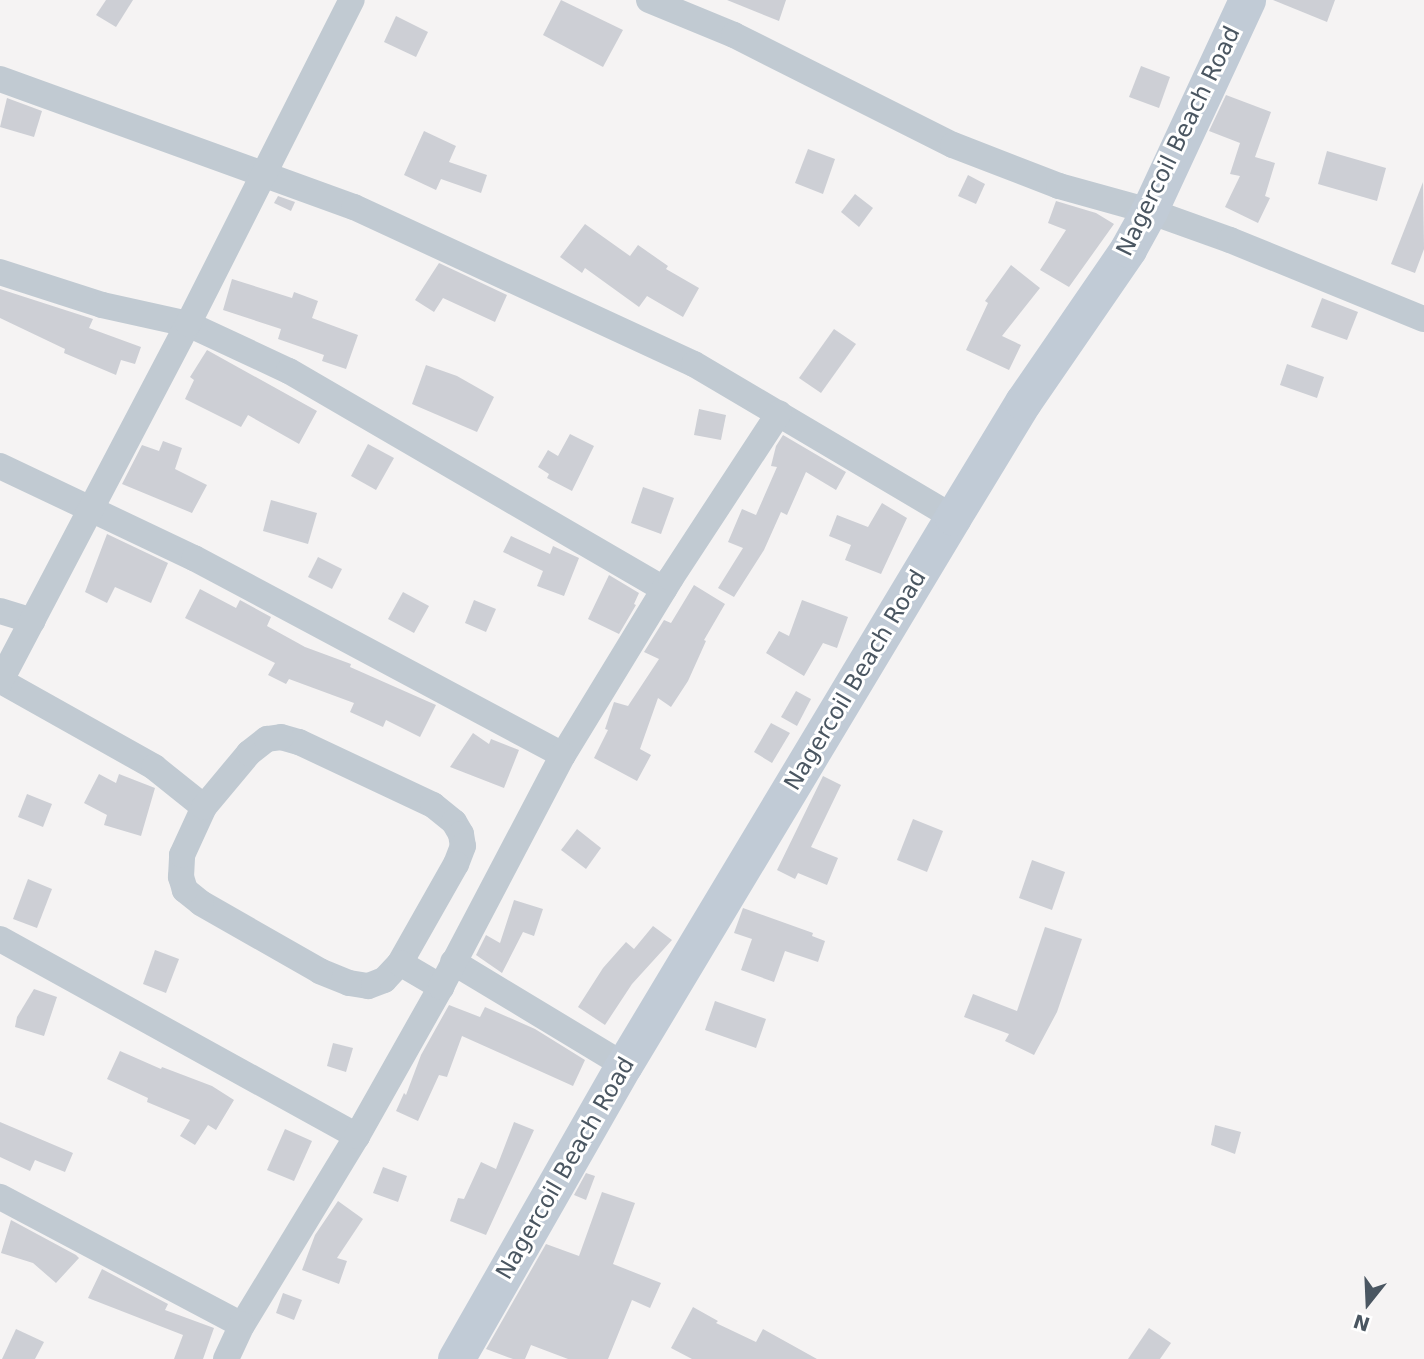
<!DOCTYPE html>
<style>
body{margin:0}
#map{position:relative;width:1424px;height:1359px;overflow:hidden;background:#f5f3f3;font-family:"DejaVu Sans",sans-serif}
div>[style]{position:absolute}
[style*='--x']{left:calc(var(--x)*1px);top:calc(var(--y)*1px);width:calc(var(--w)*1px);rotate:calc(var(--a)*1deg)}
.building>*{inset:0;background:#cdcfd5}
.minor>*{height:26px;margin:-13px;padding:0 13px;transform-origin:13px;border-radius:13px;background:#c1cad2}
.secondary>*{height:37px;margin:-18.5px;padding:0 18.5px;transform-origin:18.5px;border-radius:18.5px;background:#c1cbd6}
span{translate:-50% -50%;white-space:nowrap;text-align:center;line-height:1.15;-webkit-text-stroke:6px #fff;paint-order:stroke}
.street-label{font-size:23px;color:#4a5661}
.north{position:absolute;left:1333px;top:1268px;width:70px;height:70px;-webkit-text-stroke:5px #fff;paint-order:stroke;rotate:198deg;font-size:19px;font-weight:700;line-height:28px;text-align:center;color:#4a5661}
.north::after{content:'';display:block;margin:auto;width:24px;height:32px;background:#4a5661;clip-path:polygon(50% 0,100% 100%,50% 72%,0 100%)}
</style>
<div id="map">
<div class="building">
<div style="clip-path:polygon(106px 0,133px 0,116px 27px,96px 15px)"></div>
<div style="clip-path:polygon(561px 0,623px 30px,603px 67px,543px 35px)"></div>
<div style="clip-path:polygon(727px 0,786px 0,779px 21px)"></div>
<div style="clip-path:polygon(1273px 0,1335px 0,1327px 22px)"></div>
<div style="clip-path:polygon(396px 16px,428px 32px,416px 57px,384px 42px)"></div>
<div style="clip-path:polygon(1141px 66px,1170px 77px,1159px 108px,1129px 97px)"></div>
<div style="clip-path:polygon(1226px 95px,1271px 112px,1255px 157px,1275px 163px,1265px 196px,1270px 198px,1258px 223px,1225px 207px,1240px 176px,1230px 174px,1240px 143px,1209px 131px)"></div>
<div style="clip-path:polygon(7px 98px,42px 111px,34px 137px,0 127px)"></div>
<div style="clip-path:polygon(424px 131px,456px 146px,449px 162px,487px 175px,481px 193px,441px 179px,436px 190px,404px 175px)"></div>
<div style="clip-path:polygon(808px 149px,835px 159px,823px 194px,795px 183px)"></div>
<div style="clip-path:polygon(1327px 151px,1386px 168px,1377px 201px,1318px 184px)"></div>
<div style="clip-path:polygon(968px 175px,985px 184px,976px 204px,958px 196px)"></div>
<div style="clip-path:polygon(1423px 182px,1424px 249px,1415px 273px,1391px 264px)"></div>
<div style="clip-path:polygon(855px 194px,873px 208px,859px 227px,841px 212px)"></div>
<div style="clip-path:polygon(278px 196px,295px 202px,291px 211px,274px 203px)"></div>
<div style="clip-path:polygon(1056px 201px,1096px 213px,1114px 224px,1069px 287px,1040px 270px,1066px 230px,1048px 223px)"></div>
<div style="clip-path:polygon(585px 224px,630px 256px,638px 245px,668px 266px,666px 269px,699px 288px,683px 317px,647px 296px,639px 307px,585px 268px,582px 273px,560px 257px)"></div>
<div style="clip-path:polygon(439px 263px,507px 295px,495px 322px,443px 298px,434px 312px,415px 300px)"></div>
<div style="clip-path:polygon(1011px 265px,1040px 288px,1002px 336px,1021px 345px,1009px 370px,966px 350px,988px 303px,985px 301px)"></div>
<div style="clip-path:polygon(232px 279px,292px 298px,294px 292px,318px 301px,312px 318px,358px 335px,346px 369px,322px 361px,324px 355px,278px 339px,281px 329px,223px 310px)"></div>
<div style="clip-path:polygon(0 289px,93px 319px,89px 328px,141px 347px,135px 364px,121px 360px,116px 375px,64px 353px,65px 349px,0 318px)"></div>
<div style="clip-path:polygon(1322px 298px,1358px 312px,1347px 340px,1311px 327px)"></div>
<div style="clip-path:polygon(834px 329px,856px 344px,821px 393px,799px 378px)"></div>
<div style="clip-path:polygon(207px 350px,317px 411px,299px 444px,248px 415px,241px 427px,185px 399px,194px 380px,190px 377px)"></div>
<div style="clip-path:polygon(1287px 364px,1324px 377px,1317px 398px,1280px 385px)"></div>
<div style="clip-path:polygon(426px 365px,457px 376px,494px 397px,477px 432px,412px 404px)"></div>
<div style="clip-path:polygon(699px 409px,726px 415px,721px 440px,694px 435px)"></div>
<div style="clip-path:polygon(570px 434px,594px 446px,572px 491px,547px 478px,549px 474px,538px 467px,548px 450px,558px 456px)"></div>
<div style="clip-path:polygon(783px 435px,846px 472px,836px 490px,806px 472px,787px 515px,781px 512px,764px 550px,734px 597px,718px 588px,743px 548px,728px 542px,742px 509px,756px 515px,777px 467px,771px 466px,776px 446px)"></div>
<div style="clip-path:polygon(163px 441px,182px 448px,175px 469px,207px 485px,192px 513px,122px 484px,142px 445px,159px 451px)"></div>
<div style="clip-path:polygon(368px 444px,394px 458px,376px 490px,351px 476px)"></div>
<div style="clip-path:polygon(643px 487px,674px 498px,661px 534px,631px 523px)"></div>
<div style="clip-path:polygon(271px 500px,317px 513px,308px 544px,263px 531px)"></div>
<div style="clip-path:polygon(882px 503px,907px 518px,881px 574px,845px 560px,851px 545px,829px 536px,837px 515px,868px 527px)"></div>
<div style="clip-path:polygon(107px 534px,168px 563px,151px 603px,115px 587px,107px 603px,85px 592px)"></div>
<div style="clip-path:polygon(511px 536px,550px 554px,553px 546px,579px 558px,564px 596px,537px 586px,543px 571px,503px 552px)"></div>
<div style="clip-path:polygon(318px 557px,342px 569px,332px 589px,308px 577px)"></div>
<div style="clip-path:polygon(609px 575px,639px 593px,634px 604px,636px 605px,619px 634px,588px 619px)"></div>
<div style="clip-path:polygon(694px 585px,725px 604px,704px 640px,706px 641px,688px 681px,671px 707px,658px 698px,640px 749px,651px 755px,637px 781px,594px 758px,608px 730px,605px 729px,614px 702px,628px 706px,659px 659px,644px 652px,664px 620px,671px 623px)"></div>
<div style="clip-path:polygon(200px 589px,236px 608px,240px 600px,271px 617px,267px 626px,305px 647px,351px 664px,350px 667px,436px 705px,420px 737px,386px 720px,383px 727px,350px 712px,354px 703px,289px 679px,286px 684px,268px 675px,275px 663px,185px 618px)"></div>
<div style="clip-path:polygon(403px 592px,429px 606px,414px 633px,388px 619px)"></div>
<div style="clip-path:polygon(474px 600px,496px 609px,486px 632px,465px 623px)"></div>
<div style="clip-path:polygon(802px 600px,848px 617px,837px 648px,823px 643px,804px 676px,766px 653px,779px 631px,789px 636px)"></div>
<div style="clip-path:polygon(796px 691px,811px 699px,797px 726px,781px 717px)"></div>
<div style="clip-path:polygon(771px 723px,790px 733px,772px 763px,754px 752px)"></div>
<div style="clip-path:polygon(473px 733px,489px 744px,491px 739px,519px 750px,504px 788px,450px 767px)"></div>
<div style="clip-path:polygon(99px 774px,116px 783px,119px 774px,155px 788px,141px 836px,104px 825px,107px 815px,84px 803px)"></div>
<div style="clip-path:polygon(823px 776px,841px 785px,811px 847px,838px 858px,827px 885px,798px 873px,795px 879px,777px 870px)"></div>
<div style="clip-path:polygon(27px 794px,52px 804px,43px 827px,18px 817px)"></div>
<div style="clip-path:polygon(913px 819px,943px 831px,927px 872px,897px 860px)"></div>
<div style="clip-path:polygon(577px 829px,601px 848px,586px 869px,561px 850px)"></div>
<div style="clip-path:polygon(1032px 860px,1065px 872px,1052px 910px,1019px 898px)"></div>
<div style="clip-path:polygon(28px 879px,52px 889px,37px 928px,13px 919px)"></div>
<div style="clip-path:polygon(514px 900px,543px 909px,534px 936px,523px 932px,502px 973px,476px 955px,486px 935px,500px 943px)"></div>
<div style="clip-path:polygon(743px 908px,813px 933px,812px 936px,825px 941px,818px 962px,785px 951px,774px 982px,741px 970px,752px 939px,734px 933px)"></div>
<div style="clip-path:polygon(653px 926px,672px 940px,632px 984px,605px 1025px,578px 1007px,603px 968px,626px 942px,634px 949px)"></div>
<div style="clip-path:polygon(1045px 927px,1082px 939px,1057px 1012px,1034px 1055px,1005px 1041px,1009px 1034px,964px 1017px,973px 994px,1017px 1011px)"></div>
<div style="clip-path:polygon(155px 950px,179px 959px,166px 993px,143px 984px)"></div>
<div style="clip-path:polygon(34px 989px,57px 997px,44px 1036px,15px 1027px,17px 1017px)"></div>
<div style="clip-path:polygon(715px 1001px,766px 1019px,756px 1048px,705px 1030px)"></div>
<div style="clip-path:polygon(449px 1005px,480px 1017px,485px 1007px,535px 1029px,585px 1060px,573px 1086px,462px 1036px,447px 1077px,439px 1075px,418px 1121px,396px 1111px,404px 1093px,406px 1095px,421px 1055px)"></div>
<div style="clip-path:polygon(333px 1043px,353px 1048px,346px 1072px,327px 1066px)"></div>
<div style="clip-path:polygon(120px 1051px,161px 1069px,162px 1067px,212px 1086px,234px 1100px,216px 1130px,208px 1125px,195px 1145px,180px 1136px,190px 1120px,147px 1102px,148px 1098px,107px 1079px)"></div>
<div style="clip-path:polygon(0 1122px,73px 1153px,65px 1172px,35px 1160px,30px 1171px,0 1157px)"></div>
<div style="clip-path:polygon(514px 1122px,534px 1130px,486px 1235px,450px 1221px,458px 1198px,464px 1199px,481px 1162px,496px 1169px)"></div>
<div style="clip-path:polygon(1215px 1125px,1241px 1132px,1235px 1154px,1211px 1145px)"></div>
<div style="clip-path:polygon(285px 1129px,312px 1141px,294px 1181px,267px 1170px)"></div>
<div style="clip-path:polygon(383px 1167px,407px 1176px,398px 1202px,373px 1193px)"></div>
<div style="clip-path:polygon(586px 1173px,595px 1176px,586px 1200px,574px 1195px)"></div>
<div style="clip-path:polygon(602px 1192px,635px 1203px,613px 1264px,661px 1283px,650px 1308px,632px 1300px,608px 1359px,568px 1359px,531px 1345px,525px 1359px,513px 1359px,486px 1349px,546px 1244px,579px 1256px)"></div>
<div style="clip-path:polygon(338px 1201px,363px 1219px,337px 1258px,347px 1261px,339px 1284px,302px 1270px,315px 1235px)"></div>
<div style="clip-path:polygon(11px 1220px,76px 1255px,79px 1258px,56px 1283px,33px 1263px,1px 1253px)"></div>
<div style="clip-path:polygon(102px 1269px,168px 1304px,165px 1310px,214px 1328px,203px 1359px,174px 1359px,183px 1335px,88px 1298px)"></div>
<div style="clip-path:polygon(283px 1293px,302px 1300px,294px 1320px,276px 1313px)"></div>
<div style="clip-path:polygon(693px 1307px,718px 1321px,716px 1323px,756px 1342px,763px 1329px,817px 1359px,692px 1359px,671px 1348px)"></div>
<div style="clip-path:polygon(1149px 1328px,1171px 1343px,1160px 1359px,1128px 1359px)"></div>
<div style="clip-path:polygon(16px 1329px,44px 1342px,35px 1359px,2px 1359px)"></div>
</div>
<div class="minor">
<div style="--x:649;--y:0;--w:92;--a:22.4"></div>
<div style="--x:734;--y:35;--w:245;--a:26.7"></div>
<div style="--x:953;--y:145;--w:114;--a:21.1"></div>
<div style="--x:1059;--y:186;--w:93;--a:15.5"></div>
<div style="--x:1149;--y:211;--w:86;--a:19.7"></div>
<div style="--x:1230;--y:240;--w:209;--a:22.2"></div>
<div style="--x:0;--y:79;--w:376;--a:19.9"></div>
<div style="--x:354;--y:207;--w:374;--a:24.8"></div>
<div style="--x:694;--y:364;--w:301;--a:30.6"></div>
<div style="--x:0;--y:272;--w:107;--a:17.9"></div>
<div style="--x:102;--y:305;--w:88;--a:12.5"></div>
<div style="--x:188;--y:324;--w:111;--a:25"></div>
<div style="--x:289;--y:371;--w:434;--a:30.2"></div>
<div style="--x:0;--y:466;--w:215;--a:25.4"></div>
<div style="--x:194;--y:558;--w:418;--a:28.1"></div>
<div style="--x:563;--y:755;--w:207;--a:-58.6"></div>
<div style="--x:671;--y:578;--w:197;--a:-56.8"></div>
<div style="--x:0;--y:611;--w:34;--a:17"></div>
<div style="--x:1;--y:681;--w:176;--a:29.3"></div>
<div style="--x:154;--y:767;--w:64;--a:38.7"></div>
<div style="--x:0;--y:682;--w:404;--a:-62.3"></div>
<div style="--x:188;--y:324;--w:363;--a:-63.2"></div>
<div style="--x:281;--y:737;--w:19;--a:16"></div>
<div style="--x:299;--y:742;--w:148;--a:25.2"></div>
<div style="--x:433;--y:805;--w:27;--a:39"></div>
<div style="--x:454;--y:822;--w:14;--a:60"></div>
<div style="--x:461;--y:834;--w:12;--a:81"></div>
<div style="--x:463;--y:846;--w:19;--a:111"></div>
<div style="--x:456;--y:864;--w:114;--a:119.5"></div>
<div style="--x:400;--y:963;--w:23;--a:133"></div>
<div style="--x:384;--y:980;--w:17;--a:159"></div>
<div style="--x:368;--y:986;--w:19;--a:-171"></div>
<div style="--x:349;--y:983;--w:31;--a:-158"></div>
<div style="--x:320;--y:971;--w:137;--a:-150.3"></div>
<div style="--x:201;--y:903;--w:21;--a:-141"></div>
<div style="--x:185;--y:890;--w:14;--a:-107"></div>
<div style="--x:181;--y:877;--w:22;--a:-87"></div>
<div style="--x:182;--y:855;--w:53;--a:-65.4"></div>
<div style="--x:204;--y:807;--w:70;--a:-50.2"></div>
<div style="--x:249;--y:753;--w:23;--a:-38"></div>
<div style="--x:267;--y:739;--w:14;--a:-8"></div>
<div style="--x:0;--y:939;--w:408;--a:28.9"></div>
<div style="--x:357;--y:1136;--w:221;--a:121.3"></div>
<div style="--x:242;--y:1325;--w:274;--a:-152.1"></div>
<div style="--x:453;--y:962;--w:200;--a:31.1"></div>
<div style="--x:400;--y:963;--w:48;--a:30.3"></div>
<div style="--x:357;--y:1136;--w:171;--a:-60.6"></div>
<div style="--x:441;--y:987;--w:262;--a:-62.3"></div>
<div style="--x:226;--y:1359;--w:38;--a:-65"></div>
</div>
<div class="secondary">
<div style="--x:456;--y:1359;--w:339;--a:-60.3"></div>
<div style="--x:624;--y:1065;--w:639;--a:-59.02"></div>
<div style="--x:953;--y:517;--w:135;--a:-58.7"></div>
<div style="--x:1023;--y:402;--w:186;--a:-55.5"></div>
<div style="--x:1128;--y:249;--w:43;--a:-61.1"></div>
<div style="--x:1149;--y:211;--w:233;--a:-65.1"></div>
</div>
<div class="street-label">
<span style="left:1178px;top:141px;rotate:-64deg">Nagercoil Beach Road</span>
<span style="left:855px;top:680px;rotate:-59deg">Nagercoil Beach Road</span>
<span style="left:565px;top:1168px;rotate:-60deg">Nagercoil Beach Road</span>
</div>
<div class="north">N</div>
</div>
